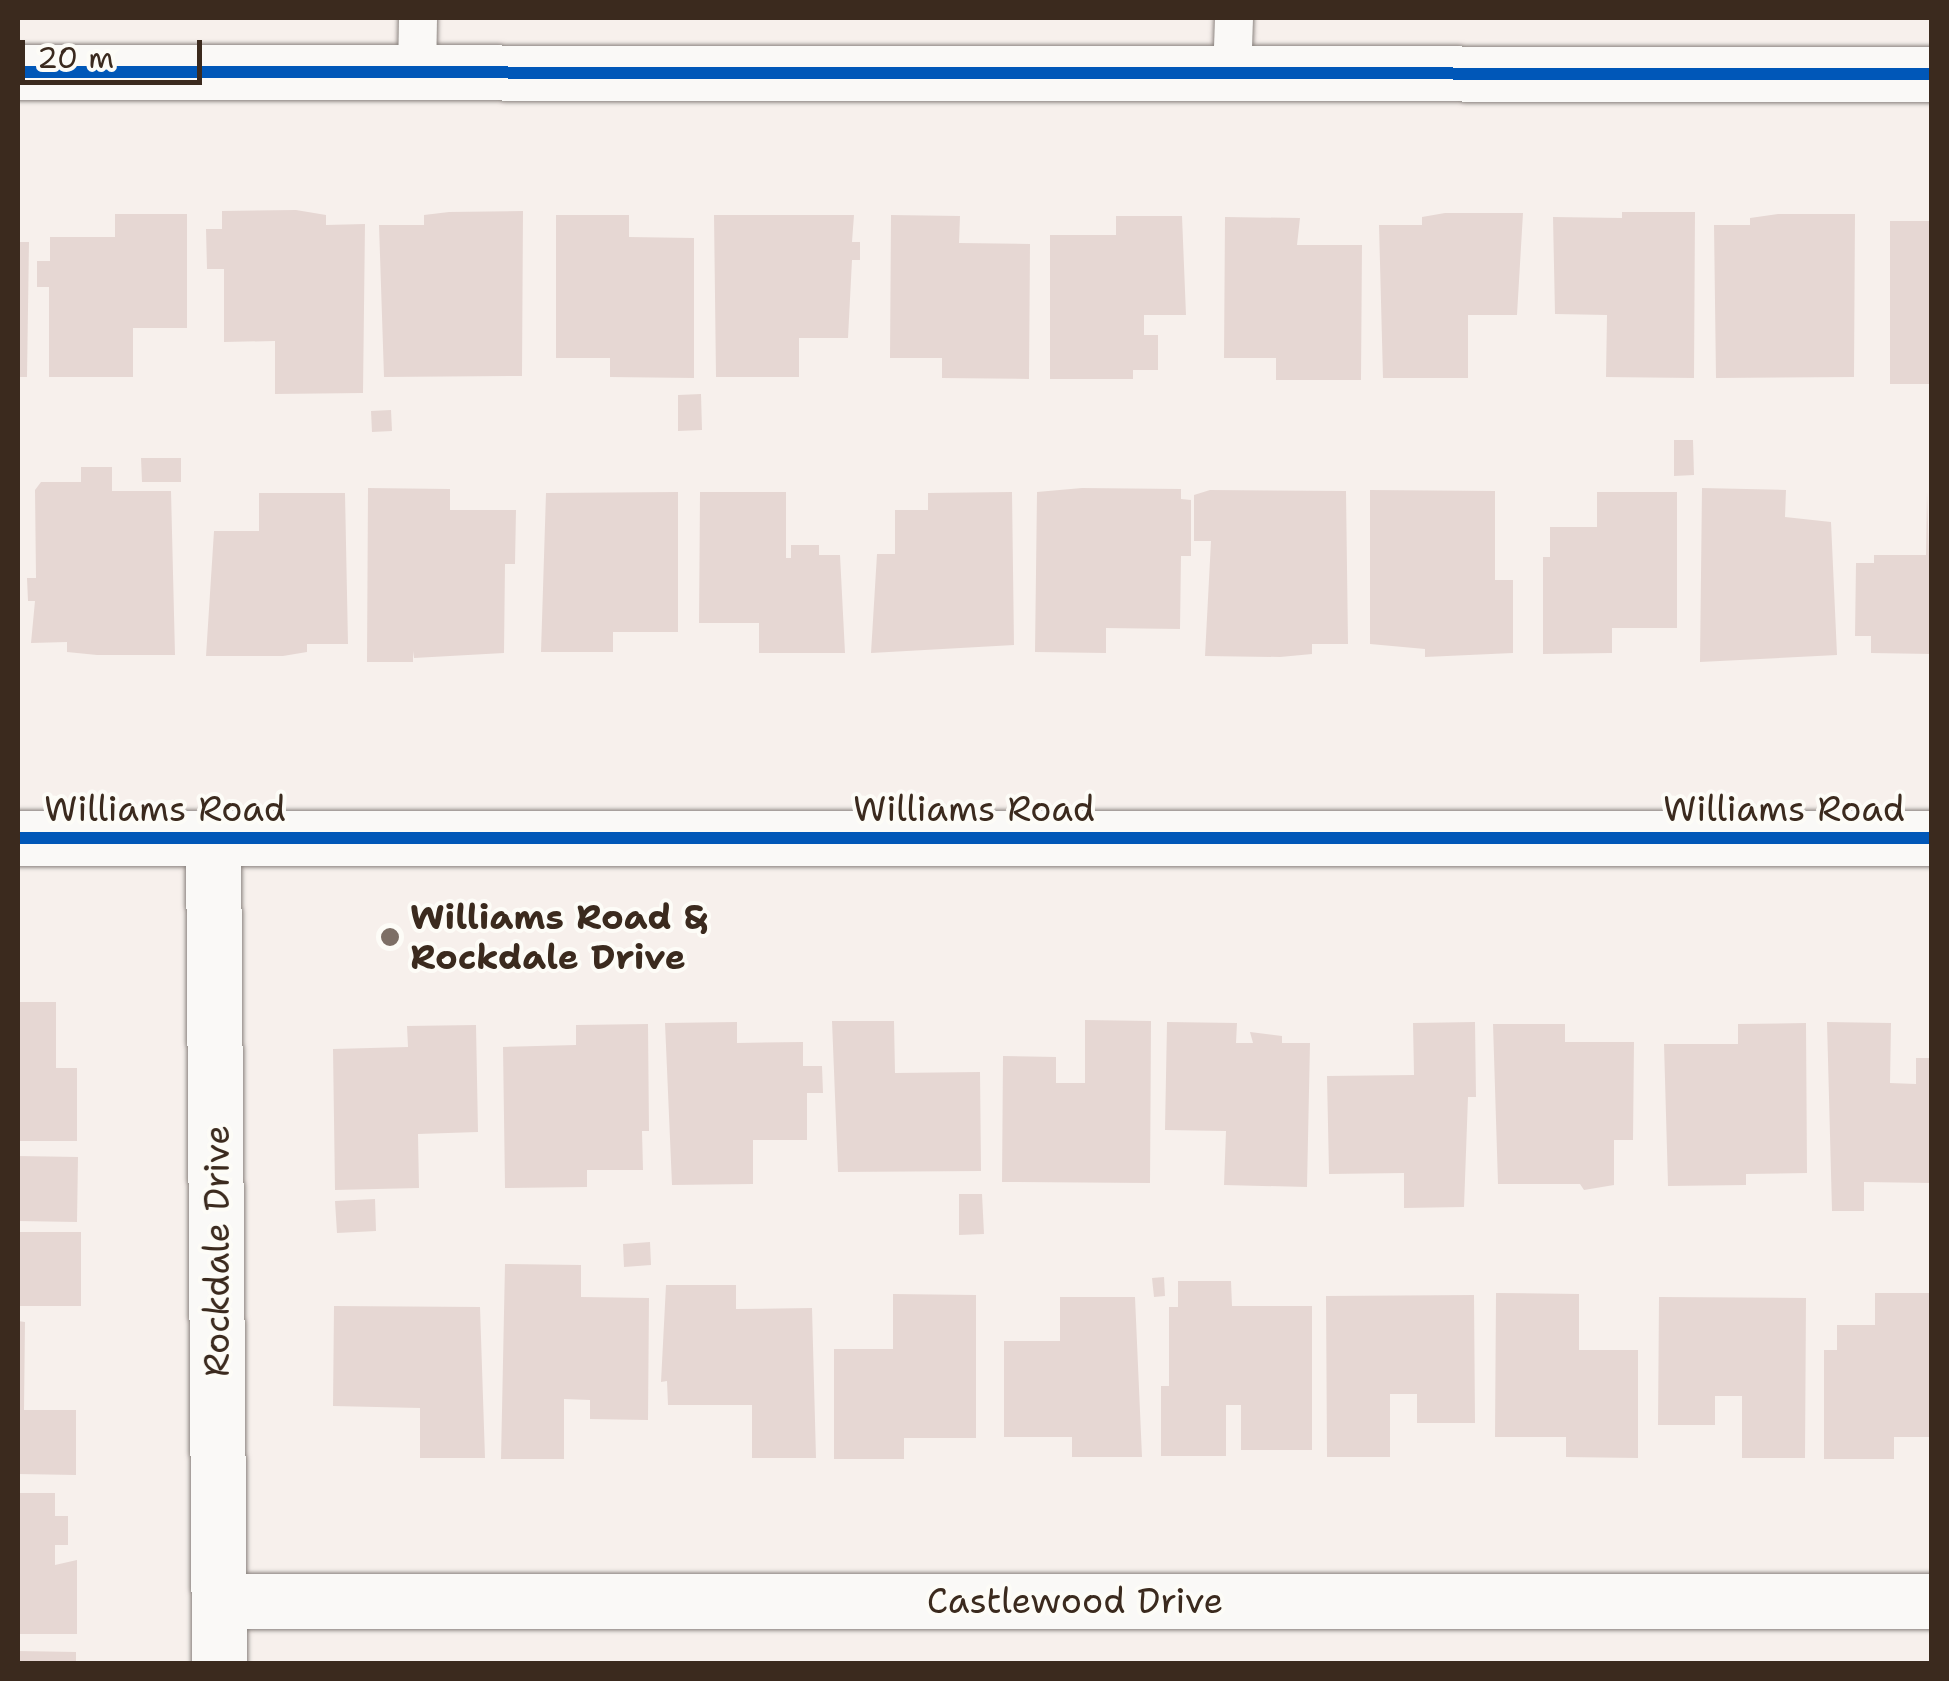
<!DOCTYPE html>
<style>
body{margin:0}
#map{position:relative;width:1949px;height:1681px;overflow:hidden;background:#f7f0ec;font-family:"Shantell Sans",sans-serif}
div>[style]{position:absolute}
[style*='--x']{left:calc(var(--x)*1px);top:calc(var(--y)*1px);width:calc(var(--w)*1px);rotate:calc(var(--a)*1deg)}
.building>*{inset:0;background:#e6d7d3}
.roads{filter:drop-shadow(0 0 2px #8b8480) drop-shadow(0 0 2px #8b8480)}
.lane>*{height:38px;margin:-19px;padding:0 19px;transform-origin:19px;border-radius:19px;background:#faf9f7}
.street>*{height:55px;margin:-27.5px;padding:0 27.5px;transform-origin:27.5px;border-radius:27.5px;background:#faf9f7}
.secondary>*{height:55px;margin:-27.5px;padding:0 27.5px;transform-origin:27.5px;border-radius:27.5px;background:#faf9f7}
.cycleway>*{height:12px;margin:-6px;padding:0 6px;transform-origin:6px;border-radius:6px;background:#0057b8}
.dots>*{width:28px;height:28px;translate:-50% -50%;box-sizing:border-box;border:5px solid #fdfcf7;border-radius:50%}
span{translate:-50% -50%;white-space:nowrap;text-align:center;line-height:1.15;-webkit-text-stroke:8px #fdfcf7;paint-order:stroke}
.street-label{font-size:35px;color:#3b2a1e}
.poi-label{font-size:35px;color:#3b2a1e;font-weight:700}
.left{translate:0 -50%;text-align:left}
.frame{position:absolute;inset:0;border:20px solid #3b2a1e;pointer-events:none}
.scale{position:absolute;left:20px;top:40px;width:182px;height:45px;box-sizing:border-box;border:5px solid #3b2a1e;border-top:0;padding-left:12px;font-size:30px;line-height:35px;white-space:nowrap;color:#3b2a1e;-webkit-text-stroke:8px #fdfcf7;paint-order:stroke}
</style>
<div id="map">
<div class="building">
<div style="clip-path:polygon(296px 210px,326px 215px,326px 225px,365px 224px,363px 393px,275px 394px,275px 341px,224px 342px,224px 269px,207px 269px,206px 229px,222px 229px,222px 211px)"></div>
<div style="clip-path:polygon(523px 211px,522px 376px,384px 377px,379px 225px,424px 225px,424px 215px,449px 212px)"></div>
<div style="clip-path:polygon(1622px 212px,1695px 212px,1694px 378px,1606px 377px,1607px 315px,1555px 314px,1553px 217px,1622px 218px)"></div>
<div style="clip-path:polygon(1445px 213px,1523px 213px,1517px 315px,1468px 315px,1468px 378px,1383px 378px,1379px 225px,1422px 225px,1422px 217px)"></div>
<div style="clip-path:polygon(115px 214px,187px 214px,187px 328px,133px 328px,133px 377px,49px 377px,49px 287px,37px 287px,37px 261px,50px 261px,50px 237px,115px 237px)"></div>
<div style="clip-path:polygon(1778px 214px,1855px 214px,1854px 377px,1716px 378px,1714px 225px,1750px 225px,1750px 218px)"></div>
<div style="clip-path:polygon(556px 215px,629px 215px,629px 237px,694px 238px,694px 378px,610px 377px,610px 358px,556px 358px)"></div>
<div style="clip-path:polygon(714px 215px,854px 215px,852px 242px,860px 242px,860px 260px,852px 260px,848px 338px,799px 338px,799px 377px,716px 377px)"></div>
<div style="clip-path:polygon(891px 215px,960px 216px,959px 243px,1030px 244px,1029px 379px,942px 378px,942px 358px,890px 358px)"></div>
<div style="clip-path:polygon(1116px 216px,1182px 216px,1186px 315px,1144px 315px,1144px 335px,1158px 335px,1158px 370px,1133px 370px,1133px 379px,1050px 379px,1050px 235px,1116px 235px)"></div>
<div style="clip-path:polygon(1225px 217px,1300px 218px,1297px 245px,1362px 245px,1361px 380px,1276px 380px,1276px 358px,1224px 358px)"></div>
<div style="clip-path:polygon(1890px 221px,1932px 221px,1932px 384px,1890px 384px)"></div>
<div style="clip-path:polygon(18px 242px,29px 242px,27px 377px,18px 377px)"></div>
<div style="clip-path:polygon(701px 394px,702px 430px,678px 431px,678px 395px)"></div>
<div style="clip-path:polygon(391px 410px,392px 431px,372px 432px,371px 411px)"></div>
<div style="clip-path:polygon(1674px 440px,1693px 440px,1694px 475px,1674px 476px)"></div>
<div style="clip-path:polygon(141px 458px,181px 458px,181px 482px,142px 482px)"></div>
<div style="clip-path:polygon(81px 467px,112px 467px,112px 491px,171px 491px,175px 655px,97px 655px,67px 652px,67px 642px,31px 643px,35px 601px,28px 601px,27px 578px,36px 578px,35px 490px,41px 482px,81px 482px)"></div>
<div style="clip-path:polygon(368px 488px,450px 489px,450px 510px,516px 510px,515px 564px,505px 564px,504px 653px,414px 658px,413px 651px,413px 662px,367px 662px)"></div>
<div style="clip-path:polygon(1082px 488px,1181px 489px,1181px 499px,1191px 500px,1191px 556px,1181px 556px,1180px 629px,1106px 628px,1106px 653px,1035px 652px,1037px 492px)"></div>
<div style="clip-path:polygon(1702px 488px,1786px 490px,1785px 517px,1831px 522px,1837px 655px,1700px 662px)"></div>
<div style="clip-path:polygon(1210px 490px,1346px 491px,1348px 644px,1312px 644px,1312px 654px,1280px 657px,1205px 656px,1211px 541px,1194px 541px,1194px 495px)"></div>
<div style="clip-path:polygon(1370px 490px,1495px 491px,1495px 580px,1513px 580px,1513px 653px,1425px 657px,1425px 649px,1370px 644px)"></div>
<div style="clip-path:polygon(1927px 491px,1932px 654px,1871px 653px,1871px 636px,1855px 636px,1856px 563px,1874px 563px,1874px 555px,1926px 555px)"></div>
<div style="clip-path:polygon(678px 492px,678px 632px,613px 632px,613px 652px,541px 652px,546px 493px)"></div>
<div style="clip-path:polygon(700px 492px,786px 492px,786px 558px,791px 558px,791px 545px,819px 545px,819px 555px,840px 555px,845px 653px,759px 653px,759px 623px,699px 623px)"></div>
<div style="clip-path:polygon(1012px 492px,1014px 645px,871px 653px,877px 554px,895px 554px,895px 510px,928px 510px,928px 493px)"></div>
<div style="clip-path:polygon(1597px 492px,1677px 492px,1677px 628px,1612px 628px,1612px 653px,1543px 654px,1543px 557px,1550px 557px,1550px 527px,1597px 527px)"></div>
<div style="clip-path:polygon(259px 493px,345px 493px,348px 644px,307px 644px,307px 652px,283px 656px,206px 656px,214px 531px,259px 531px)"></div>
<div style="clip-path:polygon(18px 1002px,56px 1002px,56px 1068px,77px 1068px,77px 1141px,18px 1141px)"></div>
<div style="clip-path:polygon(1085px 1020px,1151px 1021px,1150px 1183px,1002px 1182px,1003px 1056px,1056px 1057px,1056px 1083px,1085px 1083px)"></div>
<div style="clip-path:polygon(832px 1021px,894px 1021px,895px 1073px,980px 1072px,981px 1171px,838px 1172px)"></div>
<div style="clip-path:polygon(737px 1022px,737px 1043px,803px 1042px,803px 1066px,822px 1066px,823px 1093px,807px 1093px,807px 1140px,753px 1140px,753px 1184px,672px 1185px,665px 1023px)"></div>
<div style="clip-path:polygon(1167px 1022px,1237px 1023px,1236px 1043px,1253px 1043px,1250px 1032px,1282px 1036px,1282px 1043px,1310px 1043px,1307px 1187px,1224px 1185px,1226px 1131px,1165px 1130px)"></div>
<div style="clip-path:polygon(1475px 1022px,1476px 1097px,1468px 1097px,1464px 1207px,1404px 1208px,1404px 1173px,1329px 1174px,1327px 1076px,1414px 1075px,1413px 1023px)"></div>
<div style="clip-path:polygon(1827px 1022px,1891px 1023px,1890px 1083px,1916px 1084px,1916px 1058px,1932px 1058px,1932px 1183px,1864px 1182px,1864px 1211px,1832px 1211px)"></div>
<div style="clip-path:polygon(1806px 1023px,1807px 1173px,1746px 1174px,1746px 1185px,1668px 1186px,1664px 1044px,1738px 1044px,1738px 1024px)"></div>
<div style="clip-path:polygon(648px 1024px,649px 1131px,642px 1131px,643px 1170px,587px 1170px,587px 1187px,505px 1188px,503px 1047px,576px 1045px,576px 1025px)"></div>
<div style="clip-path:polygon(1493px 1024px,1565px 1024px,1565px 1042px,1634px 1042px,1633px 1140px,1614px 1140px,1614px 1185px,1584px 1190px,1580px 1184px,1498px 1184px)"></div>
<div style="clip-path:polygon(476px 1025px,478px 1132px,418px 1134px,419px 1188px,335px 1190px,333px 1049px,408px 1047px,407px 1026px)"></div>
<div style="clip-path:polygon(18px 1156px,78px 1157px,77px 1222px,18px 1221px)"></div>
<div style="clip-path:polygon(959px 1194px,982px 1194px,984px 1234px,959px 1235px)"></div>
<div style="clip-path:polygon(375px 1199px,376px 1231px,337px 1233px,335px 1201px)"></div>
<div style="clip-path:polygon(18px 1232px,81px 1232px,81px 1306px,18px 1306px)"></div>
<div style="clip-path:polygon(650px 1242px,651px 1265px,624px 1267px,623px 1244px)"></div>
<div style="clip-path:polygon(505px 1264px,581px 1265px,581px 1297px,649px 1298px,648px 1420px,590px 1419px,590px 1400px,564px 1399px,564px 1459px,501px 1459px)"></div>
<div style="clip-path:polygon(1164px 1277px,1165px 1296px,1154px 1297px,1152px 1278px)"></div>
<div style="clip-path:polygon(1178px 1281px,1231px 1281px,1232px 1306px,1312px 1306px,1312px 1450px,1241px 1450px,1241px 1405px,1226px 1405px,1226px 1456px,1161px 1456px,1161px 1386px,1169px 1386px,1169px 1307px,1178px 1307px)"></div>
<div style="clip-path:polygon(666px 1285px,736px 1285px,736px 1309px,812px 1308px,816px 1458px,752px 1458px,752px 1405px,668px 1405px,667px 1381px,661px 1382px)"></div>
<div style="clip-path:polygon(1496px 1293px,1579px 1294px,1579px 1350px,1638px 1350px,1638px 1458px,1566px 1457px,1566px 1437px,1495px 1437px)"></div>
<div style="clip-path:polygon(1875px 1293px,1932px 1293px,1932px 1437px,1894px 1437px,1894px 1459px,1824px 1459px,1824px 1350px,1837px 1350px,1837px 1325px,1875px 1325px)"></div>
<div style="clip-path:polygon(893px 1294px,976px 1295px,976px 1438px,904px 1438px,904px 1459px,834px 1459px,834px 1349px,893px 1349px)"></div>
<div style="clip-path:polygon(1474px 1295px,1475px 1423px,1417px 1423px,1417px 1394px,1390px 1394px,1390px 1457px,1327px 1457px,1326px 1296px)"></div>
<div style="clip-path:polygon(1060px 1297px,1135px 1297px,1142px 1457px,1072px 1457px,1072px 1437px,1004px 1437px,1004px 1341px,1060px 1341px)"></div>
<div style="clip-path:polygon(1659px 1297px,1806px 1298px,1805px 1458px,1742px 1458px,1742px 1396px,1715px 1396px,1715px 1425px,1658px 1425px)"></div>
<div style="clip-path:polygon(334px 1306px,480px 1307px,485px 1458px,420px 1458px,420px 1408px,333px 1406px)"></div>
<div style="clip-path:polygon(18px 1321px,25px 1322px,24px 1410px,76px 1410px,76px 1475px,18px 1474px)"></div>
<div style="clip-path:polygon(18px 1493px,55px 1493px,55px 1516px,68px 1516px,68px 1545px,55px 1545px,55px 1565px,77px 1560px,77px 1634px,18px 1634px)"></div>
<div style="clip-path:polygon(18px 1651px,76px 1652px,76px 1664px,18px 1664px)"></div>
</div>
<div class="roads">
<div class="lane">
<div style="--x:417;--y:76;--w:58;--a:-89"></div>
<div style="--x:1232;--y:76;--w:58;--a:-88"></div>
</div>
<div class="street">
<div style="--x:18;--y:72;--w:1914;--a:0.06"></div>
<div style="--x:213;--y:839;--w:825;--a:89.58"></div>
<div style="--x:219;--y:1601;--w:1713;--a:0"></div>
</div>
<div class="secondary">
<div style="--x:18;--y:838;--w:1914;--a:0"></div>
</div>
</div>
<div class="cycleway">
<div style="--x:18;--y:72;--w:1914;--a:0.06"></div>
<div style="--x:18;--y:838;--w:1914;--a:0"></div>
</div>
<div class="dots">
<div style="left:390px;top:937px;background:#7d6f66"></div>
</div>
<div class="street-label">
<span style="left:165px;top:809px">Williams Road</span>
<span style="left:974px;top:809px">Williams Road</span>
<span style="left:1784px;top:809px">Williams Road</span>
<span style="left:217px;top:1251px;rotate:-90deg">Rockdale Drive</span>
<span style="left:1075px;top:1601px">Castlewood Drive</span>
</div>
<div class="poi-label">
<span class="left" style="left:410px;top:937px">Williams Road &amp;<br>Rockdale Drive</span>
</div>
<div class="frame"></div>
<div class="scale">20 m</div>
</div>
